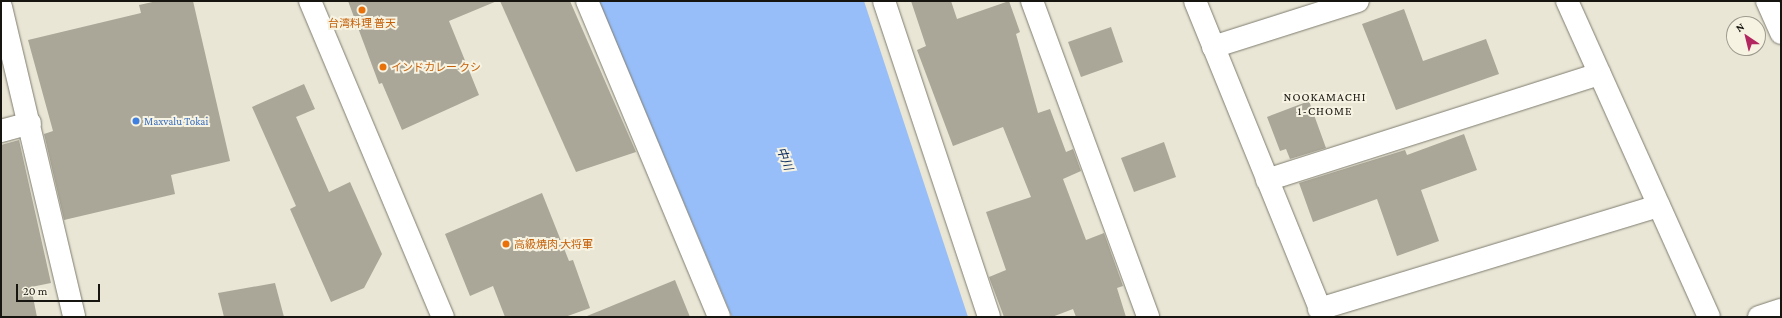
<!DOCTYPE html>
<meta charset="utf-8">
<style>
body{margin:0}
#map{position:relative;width:1782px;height:318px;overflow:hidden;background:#e9e6d6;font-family:"Crimson Pro","Noto Sans JP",serif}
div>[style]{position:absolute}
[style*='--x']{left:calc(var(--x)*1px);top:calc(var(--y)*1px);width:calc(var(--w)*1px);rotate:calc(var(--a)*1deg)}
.water>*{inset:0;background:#97bef9}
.building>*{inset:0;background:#aaa798}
.roads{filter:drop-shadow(0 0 1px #7f7c6e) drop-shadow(0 0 1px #7f7c6e)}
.minor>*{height:22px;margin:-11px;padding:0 11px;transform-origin:11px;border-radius:11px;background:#fff}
.tertiary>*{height:22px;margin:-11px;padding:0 11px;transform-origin:11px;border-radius:11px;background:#fff}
.dots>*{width:11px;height:11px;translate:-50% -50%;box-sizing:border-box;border:2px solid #f7f3e3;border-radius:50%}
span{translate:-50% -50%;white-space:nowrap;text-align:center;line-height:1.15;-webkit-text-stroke:4px #f7f3e3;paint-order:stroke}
.food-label{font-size:11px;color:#c56008}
.left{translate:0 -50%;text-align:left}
.shop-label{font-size:11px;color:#366cbe}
.neighbourhood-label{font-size:12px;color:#16150f;letter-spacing:1px}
.water-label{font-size:12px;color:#072a5e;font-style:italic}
.frame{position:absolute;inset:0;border:2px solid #16150f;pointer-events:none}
.north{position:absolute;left:1726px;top:16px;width:40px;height:40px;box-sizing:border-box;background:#f7f3e3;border:1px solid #9d9a8e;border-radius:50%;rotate:325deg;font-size:11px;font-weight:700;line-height:16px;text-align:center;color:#16150f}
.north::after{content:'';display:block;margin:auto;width:14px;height:18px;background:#b32760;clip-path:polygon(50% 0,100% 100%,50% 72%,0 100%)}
.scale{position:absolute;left:16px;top:284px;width:84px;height:18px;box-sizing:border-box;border:2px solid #16150f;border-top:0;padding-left:5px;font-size:12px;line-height:14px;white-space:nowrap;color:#16150f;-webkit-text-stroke:3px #f7f3e3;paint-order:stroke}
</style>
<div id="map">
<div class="water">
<div style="clip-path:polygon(599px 1px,864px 1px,968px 317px,732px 317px)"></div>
</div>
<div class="building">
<div style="clip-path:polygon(157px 1px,193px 1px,230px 161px,171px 175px,175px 194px,64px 220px,44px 134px,53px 131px,28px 40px,141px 13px,139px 5px)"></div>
<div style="clip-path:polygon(348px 1px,497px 1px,449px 21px,479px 95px,402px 130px,382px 83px,379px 84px)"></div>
<div style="clip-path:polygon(500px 1px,570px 1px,636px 152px,576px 172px)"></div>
<div style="clip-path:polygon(911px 1px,951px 1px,957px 19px,1009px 1px,1020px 32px,1016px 34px,1038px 113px,1050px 109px,1066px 152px,1073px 149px,1081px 171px,1063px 179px,1086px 240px,1104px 233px,1123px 286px,1117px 288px,1126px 317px,1076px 317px,1073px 309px,1052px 317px,1004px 317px,989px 277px,1006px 270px,986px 212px,1031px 197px,1003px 127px,953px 146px,917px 50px,926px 46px)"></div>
<div style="clip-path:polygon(1404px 9px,1423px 61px,1486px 39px,1499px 74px,1396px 110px,1362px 24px)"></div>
<div style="clip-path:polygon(1111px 27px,1123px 62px,1081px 77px,1068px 42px)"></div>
<div style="clip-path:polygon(304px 84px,315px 109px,296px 117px,329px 192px,350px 182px,382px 254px,364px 288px,331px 302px,290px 209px,296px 206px,252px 107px)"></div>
<div style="clip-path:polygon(1309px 101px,1326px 148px,1290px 159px,1286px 149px,1280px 151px,1267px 117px)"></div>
<div style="clip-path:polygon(1464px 134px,1477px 170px,1421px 190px,1439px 241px,1397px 256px,1377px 199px,1313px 222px,1299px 183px,1405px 150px,1407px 155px)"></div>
<div style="clip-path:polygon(19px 140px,51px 283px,31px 287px,37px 317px,1px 317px,1px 145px)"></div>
<div style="clip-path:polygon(1164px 142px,1176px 177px,1134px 192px,1121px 158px)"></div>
<div style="clip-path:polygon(542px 193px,569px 261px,573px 260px,590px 308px,565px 317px,505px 317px,493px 286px,470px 296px,445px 234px)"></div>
<div style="clip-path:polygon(675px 280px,690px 317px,587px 317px,587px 316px)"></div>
<div style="clip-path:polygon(275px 283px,284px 317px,224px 317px,218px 293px)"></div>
</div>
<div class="roads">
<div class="minor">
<div style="--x:587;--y:1;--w:342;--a:67.3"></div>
<div style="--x:884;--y:1;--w:333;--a:71.6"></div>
<div style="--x:1032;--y:1;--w:337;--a:69.8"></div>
<div style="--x:1195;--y:1;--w:341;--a:67.9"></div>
<div style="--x:1567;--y:1;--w:346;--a:65.8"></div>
<div style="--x:1;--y:7;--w:318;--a:76.7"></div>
<div style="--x:1213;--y:47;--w:152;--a:-17.6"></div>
<div style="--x:1;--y:131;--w:30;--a:-15"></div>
<div style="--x:1267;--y:180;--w:349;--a:-17.7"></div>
<div style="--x:1319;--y:309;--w:355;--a:-16.9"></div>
<div style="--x:1759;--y:317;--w:23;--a:-18"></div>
</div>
<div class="tertiary">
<div style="--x:310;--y:1;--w:343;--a:67.2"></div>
<div style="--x:1767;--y:1;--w:35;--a:66"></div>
</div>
</div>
<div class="dots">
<div style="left:362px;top:10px;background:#e8710a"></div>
<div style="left:383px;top:67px;background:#e8710a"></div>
<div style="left:136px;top:121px;background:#3f7fe0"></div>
<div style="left:506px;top:244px;background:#e8710a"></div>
</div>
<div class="food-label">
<span style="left:362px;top:23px">台湾料理 普天</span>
<span class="left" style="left:391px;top:67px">インドカレー クシ</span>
<span class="left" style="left:514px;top:244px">高級焼肉 大将軍</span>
</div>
<div class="shop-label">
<span class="left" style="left:144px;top:121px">Maxvalu Tokai</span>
</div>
<div class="neighbourhood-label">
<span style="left:1325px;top:105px">NOOKAMACHI<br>1-CHOME</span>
</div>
<div class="water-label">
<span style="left:784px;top:159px;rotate:69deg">中川</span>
</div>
<div class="frame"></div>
<div class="north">N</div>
<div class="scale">20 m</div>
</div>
